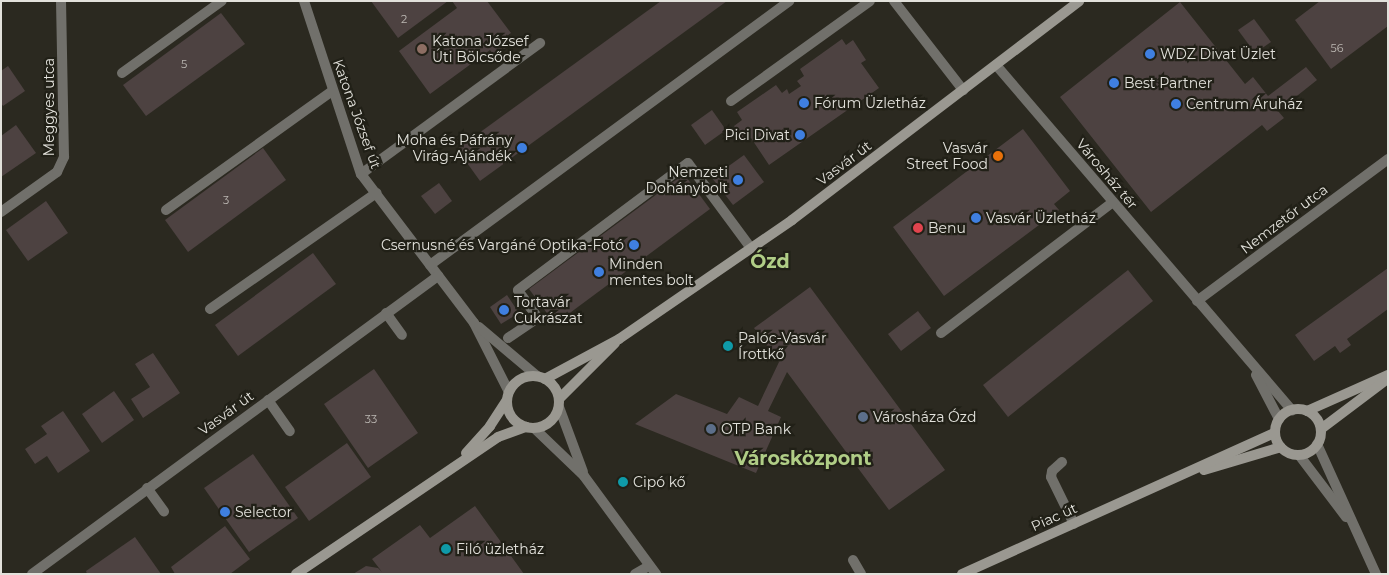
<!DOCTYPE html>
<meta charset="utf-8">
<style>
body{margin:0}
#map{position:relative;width:1389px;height:575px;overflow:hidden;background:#2b2920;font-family:Montserrat,sans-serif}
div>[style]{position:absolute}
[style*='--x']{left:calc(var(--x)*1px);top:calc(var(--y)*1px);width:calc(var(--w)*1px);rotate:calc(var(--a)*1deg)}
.building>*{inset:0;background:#4d4241}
.lane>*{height:10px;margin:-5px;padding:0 5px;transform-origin:5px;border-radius:5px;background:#71706b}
.street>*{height:10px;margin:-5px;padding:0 5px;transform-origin:5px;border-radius:5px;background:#71706b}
.secondary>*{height:10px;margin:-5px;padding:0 5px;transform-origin:5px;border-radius:5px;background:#9a9891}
.secondary>.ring{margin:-5px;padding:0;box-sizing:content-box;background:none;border:10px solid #9a9891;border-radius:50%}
.dots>*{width:14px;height:14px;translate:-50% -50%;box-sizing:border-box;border:2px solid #212017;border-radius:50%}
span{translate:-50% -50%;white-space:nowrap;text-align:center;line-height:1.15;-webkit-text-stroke:4.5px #212017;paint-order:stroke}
.number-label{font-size:11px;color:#bdb9b4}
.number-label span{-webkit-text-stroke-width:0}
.poi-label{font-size:14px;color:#e2e1db}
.left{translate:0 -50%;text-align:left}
.right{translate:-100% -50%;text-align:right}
.street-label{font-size:14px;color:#e2e1db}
.district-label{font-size:19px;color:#b0cd86;font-weight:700}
.frame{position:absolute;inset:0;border:2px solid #e2e1db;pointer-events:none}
</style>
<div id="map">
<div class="building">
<div style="clip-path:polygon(371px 1px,448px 1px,398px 38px)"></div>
<div style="clip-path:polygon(452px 1px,487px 1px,511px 33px,501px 40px,506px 48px,494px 57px,490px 50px,430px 94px,399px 51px,457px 8px)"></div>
<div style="clip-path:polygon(661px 1px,727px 1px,480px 181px,457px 149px)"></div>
<div style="clip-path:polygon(1320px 1px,1388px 1px,1388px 26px,1331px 69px,1295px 20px)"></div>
<div style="clip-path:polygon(1180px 2px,1245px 84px,1253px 77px,1268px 96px,1306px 67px,1317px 80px,1278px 111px,1284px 118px,1267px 131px,1262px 125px,1151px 212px,1060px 97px)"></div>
<div style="clip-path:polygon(221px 13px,245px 44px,146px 116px,123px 85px)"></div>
<div style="clip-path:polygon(1254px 19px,1271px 42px,1255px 53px,1238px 30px)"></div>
<div style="clip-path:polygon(842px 39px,846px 45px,853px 40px,866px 60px,861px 63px,879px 88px,769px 165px,751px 138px,745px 142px,734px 126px,742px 120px,737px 112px,776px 85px,782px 93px,787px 89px,789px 94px,801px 86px,797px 81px,804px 76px,800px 69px)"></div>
<div style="clip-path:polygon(8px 66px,25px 91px,3px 106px,1px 103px,1px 71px)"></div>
<div style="clip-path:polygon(712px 110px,726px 130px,705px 145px,691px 125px)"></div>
<div style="clip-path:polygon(16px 125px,36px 153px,1px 177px,1px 136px)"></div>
<div style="clip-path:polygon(1023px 129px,1070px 191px,1054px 204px,1059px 210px,944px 296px,893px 227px)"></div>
<div style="clip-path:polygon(263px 148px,286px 180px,188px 252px,165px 220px)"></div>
<div style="clip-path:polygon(744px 155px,764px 182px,733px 205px,712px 178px)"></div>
<div style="clip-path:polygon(684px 174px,710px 209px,555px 324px,529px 289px)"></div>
<div style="clip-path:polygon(439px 183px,452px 201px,435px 214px,421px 196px)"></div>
<div style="clip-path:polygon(46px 201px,68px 233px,28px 261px,6px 230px)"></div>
<div style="clip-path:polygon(313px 253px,336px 284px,238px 356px,215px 325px)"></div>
<div style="clip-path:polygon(1388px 268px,1388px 309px,1347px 339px,1351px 345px,1340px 353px,1335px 346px,1314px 361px,1295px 335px)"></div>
<div style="clip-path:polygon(1128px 270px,1153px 301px,1008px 417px,983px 385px)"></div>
<div style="clip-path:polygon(810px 287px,945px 470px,889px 510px,787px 372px,768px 411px,781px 417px,756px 473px,635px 424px,676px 394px,727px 414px,739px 397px,758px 406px,779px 362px,754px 328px)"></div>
<div style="clip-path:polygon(507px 295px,519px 313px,501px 324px,490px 307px)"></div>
<div style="clip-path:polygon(918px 311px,931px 328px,901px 351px,888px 334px)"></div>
<div style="clip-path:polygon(153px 353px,180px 393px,143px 418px,131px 399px,150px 387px,135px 364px)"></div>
<div style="clip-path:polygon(374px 369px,418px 433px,368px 468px,324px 404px)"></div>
<div style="clip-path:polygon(114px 391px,134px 420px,102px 443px,82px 414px)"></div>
<div style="clip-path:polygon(63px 411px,90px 451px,58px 473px,47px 456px,35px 464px,25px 449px,47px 434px,41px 426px)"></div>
<div style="clip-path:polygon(347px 443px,371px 477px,309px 521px,285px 487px)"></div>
<div style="clip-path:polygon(253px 454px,298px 518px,249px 552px,204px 488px)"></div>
<div style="clip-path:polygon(475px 506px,524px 574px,353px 574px,366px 566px,378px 568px,382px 572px,372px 559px,420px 525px,430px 538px)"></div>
<div style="clip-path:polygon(225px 526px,250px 559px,230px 574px,175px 574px,171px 567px)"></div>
<div style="clip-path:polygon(135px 537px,161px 574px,87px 574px,86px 571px)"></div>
</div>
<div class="lane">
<div style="--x:894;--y:1;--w:113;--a:52.2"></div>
<div style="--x:122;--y:73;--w:123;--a:-35.8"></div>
<div style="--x:731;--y:101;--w:171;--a:-35.7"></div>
<div style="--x:361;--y:174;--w:222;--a:-36.2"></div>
<div style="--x:166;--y:210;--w:204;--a:-35.6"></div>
<div style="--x:210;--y:309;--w:203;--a:-34.9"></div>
<div style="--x:508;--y:338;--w:36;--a:-34"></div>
<div style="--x:538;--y:318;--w:34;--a:-126"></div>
<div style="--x:518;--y:290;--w:212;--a:-36.8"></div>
<div style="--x:688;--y:163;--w:106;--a:53.5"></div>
<div style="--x:1062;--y:462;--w:13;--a:138"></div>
<div style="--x:1052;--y:471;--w:6;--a:99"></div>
<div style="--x:1051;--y:477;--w:52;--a:63.9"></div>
<div style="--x:853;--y:560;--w:16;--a:60"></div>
</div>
<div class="street">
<div style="--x:304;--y:1;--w:182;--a:71.8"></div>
<div style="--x:361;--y:174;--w:187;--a:52.8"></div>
<div style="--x:474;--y:323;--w:77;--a:63.1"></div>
<div style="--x:996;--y:65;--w:455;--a:49.4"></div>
<div style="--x:1;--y:212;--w:69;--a:-35.5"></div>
<div style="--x:57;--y:172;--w:17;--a:-65"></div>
<div style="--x:64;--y:157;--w:156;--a:-91.1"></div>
<div style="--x:430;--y:265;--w:446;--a:-36.3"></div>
<div style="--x:1197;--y:301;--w:238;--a:-36.6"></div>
<div style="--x:386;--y:313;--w:27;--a:54"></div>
<div style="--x:479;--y:327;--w:76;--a:40.2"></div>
<div style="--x:941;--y:333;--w:216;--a:-37.3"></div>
<div style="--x:1256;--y:375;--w:50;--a:62.4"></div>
<div style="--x:268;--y:400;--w:38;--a:55"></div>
<div style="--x:559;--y:407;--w:69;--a:69.7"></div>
<div style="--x:534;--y:428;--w:69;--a:43.8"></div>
<div style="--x:584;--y:476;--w:122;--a:53.7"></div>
<div style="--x:1317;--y:444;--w:143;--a:65.6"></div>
<div style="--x:1299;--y:455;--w:78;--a:52.8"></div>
<div style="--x:147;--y:488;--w:29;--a:54"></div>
<div style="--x:32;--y:574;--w:504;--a:-36.28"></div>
<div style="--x:635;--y:574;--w:16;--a:-30"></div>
</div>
<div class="secondary">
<div class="ring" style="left:507px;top:376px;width:42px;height:42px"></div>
<div style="--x:545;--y:379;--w:84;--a:-28.4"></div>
<div style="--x:619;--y:339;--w:210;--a:-34.5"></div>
<div style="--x:792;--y:220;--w:361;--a:-37.3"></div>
<div style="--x:559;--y:399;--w:79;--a:-45"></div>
<div class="ring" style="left:1275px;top:409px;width:36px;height:36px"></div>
<div style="--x:1307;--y:411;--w:89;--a:-24"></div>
<div style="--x:1321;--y:429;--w:81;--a:-37"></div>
<div style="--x:466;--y:453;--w:36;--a:-48"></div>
<div style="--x:490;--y:426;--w:31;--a:-57"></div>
<div style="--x:1204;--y:470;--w:80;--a:-16.6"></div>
<div style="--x:296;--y:574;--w:244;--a:-34.1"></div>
<div style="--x:498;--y:437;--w:30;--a:-20"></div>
<div style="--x:962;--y:574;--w:343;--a:-24.3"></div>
</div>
<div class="dots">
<div style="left:422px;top:49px;background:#8d6e63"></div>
<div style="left:1150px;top:54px;background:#3f7fe0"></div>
<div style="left:1114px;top:83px;background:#3f7fe0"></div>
<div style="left:804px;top:103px;background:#3f7fe0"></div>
<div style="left:1176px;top:104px;background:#3f7fe0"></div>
<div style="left:800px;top:135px;background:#3f7fe0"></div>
<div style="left:522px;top:148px;background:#3f7fe0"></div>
<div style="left:998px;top:156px;background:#e8710a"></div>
<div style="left:738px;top:180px;background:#3f7fe0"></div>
<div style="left:976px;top:218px;background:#3f7fe0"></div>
<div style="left:918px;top:228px;background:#e0444e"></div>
<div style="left:634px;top:245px;background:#3f7fe0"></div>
<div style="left:599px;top:272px;background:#3f7fe0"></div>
<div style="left:504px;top:310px;background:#3f7fe0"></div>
<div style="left:728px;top:346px;background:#0f9aa8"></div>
<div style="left:863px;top:417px;background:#5c6f8a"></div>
<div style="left:711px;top:429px;background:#5c6f8a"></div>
<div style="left:623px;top:482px;background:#0f9aa8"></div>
<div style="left:225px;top:512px;background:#3f7fe0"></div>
<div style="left:446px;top:549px;background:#0f9aa8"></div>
</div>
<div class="number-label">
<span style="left:404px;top:19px">2</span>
<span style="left:1337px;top:48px">56</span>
<span style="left:184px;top:64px">5</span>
<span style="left:226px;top:200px">3</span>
<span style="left:371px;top:419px">33</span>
</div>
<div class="poi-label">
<span class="left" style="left:432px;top:49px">Katona József<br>Úti Bölcsőde</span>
<span class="left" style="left:1160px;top:54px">WDZ Divat Üzlet</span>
<span class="left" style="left:1124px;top:83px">Best Partner</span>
<span class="left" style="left:814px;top:103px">Fórum Üzletház</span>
<span class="left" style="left:1186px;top:104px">Centrum Áruház</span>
<span class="right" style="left:790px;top:135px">Pici Divat</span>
<span class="right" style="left:512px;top:148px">Moha és Páfrány<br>Virág-Ajándék</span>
<span class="right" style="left:988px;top:156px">Vasvár<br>Street Food</span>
<span class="right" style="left:728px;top:180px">Nemzeti<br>Dohánybolt</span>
<span class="left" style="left:986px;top:218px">Vasvár Üzletház</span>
<span class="left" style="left:928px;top:228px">Benu</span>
<span class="right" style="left:624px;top:245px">Csernusné és Vargáné Optika-Fotó</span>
<span class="left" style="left:609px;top:272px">Minden<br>mentes bolt</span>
<span class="left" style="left:514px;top:310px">Tortavár<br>Cukrászat</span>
<span class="left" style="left:738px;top:346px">Palóc-Vasvár<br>Írottkő</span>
<span class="left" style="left:873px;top:417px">Városháza Ózd</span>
<span class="left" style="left:721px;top:429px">OTP Bank</span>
<span class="left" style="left:633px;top:482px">Cipó kő</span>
<span class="left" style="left:235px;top:512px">Selector</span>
<span class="left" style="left:456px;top:549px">Filó üzletház</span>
</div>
<div class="street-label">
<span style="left:49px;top:107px;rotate:-90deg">Meggyes utca</span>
<span style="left:357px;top:114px;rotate:70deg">Katona József út</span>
<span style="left:844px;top:163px;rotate:-37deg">Vasvár út</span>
<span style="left:1107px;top:174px;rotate:50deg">Városház tér</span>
<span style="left:1284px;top:219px;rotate:-37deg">Nemzetőr utca</span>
<span style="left:226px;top:413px;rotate:-36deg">Vasvár út</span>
<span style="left:1054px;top:517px;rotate:-24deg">Piac út</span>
</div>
<div class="district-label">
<span style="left:770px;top:262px">Ózd</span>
<span style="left:803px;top:459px">Városközpont</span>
</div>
<div class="frame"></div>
</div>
